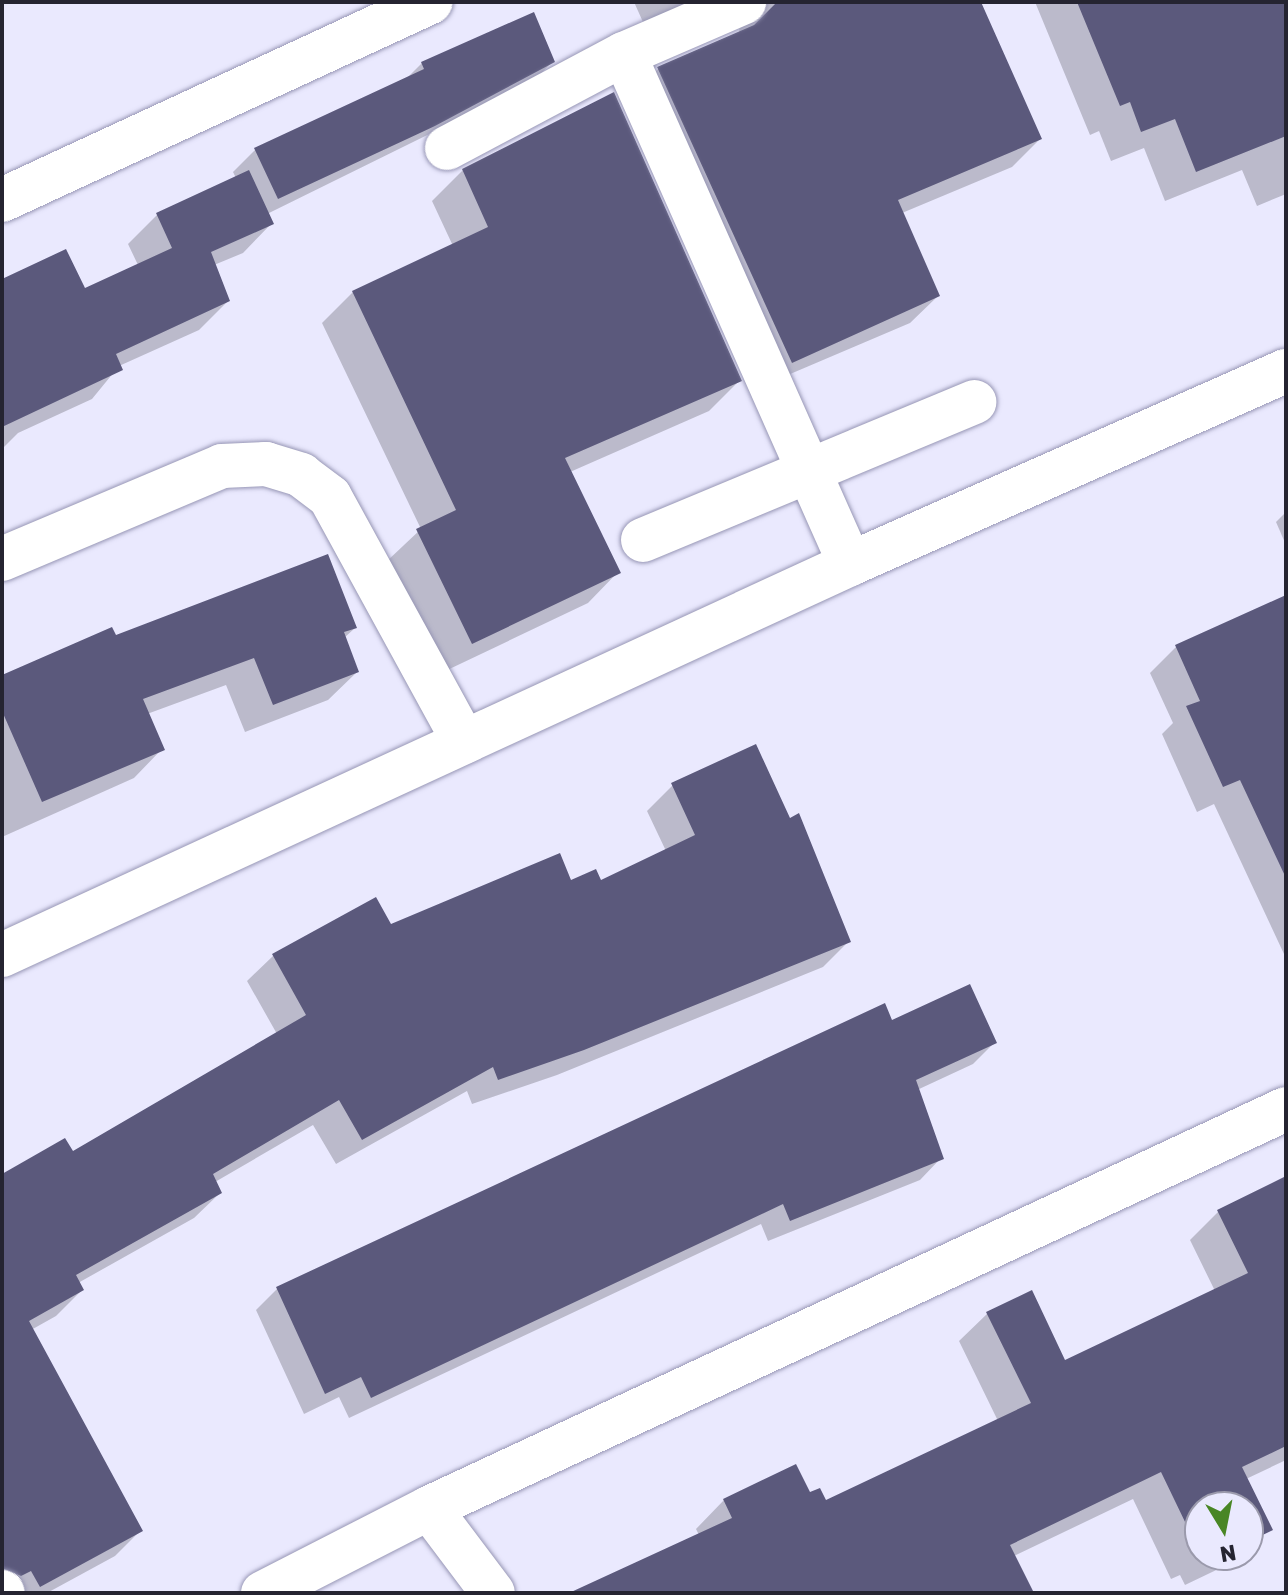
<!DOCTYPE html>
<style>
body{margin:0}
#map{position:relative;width:1288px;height:1595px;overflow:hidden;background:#eae9fe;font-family:Rubik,sans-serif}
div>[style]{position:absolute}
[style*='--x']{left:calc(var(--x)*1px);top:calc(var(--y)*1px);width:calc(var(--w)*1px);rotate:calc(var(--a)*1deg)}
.shadow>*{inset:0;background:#0003}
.building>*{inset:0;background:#5b597c}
.roads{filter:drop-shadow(0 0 2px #9796b5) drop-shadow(0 0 2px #9796b5)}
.street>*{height:44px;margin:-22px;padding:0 22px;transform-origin:22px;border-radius:22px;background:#fff}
span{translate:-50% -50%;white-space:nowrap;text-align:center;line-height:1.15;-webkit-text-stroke:8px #eae9fe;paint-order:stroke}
.frame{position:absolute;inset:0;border:4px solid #252431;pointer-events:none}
.north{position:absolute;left:1184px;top:1491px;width:80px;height:80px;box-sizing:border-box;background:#eae9fe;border:2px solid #9b9aac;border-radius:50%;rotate:170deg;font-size:22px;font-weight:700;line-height:32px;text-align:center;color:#252431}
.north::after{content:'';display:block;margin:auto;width:28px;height:36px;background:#498625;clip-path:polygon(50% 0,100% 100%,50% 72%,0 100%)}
</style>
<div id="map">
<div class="shadow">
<div style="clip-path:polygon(634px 2px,979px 2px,1040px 139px,1012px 167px,902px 213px,938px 296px,910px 323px,762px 386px,630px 97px,658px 69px,739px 34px,740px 21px,647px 31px)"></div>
<div style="clip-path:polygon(1035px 2px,1286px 2px,1286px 194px,1257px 206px,1242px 170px,1165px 201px,1144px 148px,1111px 161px,1099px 131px,1090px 135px)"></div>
<div style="clip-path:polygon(552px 62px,531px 84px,267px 214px,272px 223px,243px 253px,214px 265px,228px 301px,199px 330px,119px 366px,92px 399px,18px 433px,2px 449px,2px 284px,84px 290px,138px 265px,128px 244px,157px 215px,236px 178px,233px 172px,255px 150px,405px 80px,422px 63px)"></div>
<div style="clip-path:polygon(463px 170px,739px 381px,709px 411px,570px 472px,618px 572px,588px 603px,441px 673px,386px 562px,421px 529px,322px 323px,353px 292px,453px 246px,432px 201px)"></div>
<div style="clip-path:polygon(1286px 512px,1286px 545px,1276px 522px)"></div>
<div style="clip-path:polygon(1286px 597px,1286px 953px,1284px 954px,1214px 804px,1197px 812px,1162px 734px,1173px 723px,1150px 673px,1176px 647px)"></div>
<div style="clip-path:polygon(355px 628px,344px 638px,357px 672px,328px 700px,245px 732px,226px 685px,147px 714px,162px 749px,134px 778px,2px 837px,2px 677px,115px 638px)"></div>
<div style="clip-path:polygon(673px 785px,849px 941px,823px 967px,557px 1075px,472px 1104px,467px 1091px,336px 1164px,313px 1125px,215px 1182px,220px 1193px,194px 1218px,78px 1283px,82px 1290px,56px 1316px,31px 1330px,140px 1531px,115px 1556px,47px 1593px,2px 1593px,2px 1176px,72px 1154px,277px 1034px,247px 981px,273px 956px,375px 899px,390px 926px,570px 882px,600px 883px,666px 851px,647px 811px)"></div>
<div style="clip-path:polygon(891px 1023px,995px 1042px,973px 1064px,917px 1090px,941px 1158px,920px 1180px,768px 1241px,761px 1224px,349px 1418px,339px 1397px,304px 1414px,256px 1310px,277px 1289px)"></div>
<div style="clip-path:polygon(1286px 1180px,1286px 1460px,1246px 1479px,1261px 1534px,1248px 1547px,1248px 1507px,1200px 1507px,1200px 1555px,1240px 1555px,1233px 1562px,1185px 1585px,1180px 1575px,1171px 1579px,1133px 1499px,1014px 1556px,1031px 1593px,591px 1593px,699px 1535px,696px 1529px,724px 1500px,809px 1495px,825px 1503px,998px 1421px,959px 1341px,988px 1313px,1065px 1362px,1215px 1291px,1190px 1240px,1218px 1212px)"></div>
</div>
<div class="building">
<div style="clip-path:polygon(777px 2px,981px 2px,1042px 139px,898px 200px,940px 296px,792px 363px,657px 67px,754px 25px)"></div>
<div style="clip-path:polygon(1077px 2px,1286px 2px,1286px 136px,1196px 172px,1175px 119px,1141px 132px,1130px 102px,1120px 106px)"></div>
<div style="clip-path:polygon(534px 12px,555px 62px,435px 126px,278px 199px,254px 148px,424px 69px,421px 62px)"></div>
<div style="clip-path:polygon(614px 92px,742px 381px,565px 458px,621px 573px,472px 644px,416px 529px,456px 510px,352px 291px,488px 227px,462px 169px)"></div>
<div style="clip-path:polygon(249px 170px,274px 224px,211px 252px,230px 301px,116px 354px,123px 370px,2px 427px,2px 279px,66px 249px,85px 288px,172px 248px,156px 213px)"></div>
<div style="clip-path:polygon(328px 554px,357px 628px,344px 632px,359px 672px,273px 705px,254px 658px,143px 699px,165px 750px,42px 802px,2px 711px,2px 675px,112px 627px,116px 635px)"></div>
<div style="clip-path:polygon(1286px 595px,1286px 878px,1240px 780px,1223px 787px,1186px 706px,1200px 701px,1175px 645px)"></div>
<div style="clip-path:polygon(756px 744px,790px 818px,799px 813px,851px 942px,584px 1050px,498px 1080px,493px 1067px,362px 1140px,339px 1100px,213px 1174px,222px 1193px,76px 1275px,84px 1290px,29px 1321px,143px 1531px,40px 1587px,31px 1571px,21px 1576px,2px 1568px,2px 1174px,65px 1138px,73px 1151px,306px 1015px,272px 954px,376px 897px,391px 924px,560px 853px,571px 880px,596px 869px,601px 880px,695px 835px,671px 783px)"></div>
<div style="clip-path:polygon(970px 984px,997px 1043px,916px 1080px,944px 1159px,790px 1221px,783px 1204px,371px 1398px,361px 1377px,325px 1394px,276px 1287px,885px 1003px,892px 1020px)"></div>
<div style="clip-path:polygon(1286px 1176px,1286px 1446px,1242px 1467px,1273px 1530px,1248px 1542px,1248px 1507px,1200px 1507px,1200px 1553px,1161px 1472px,1010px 1545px,1034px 1593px,569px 1593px,732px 1518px,723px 1499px,796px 1464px,810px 1492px,820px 1488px,826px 1500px,1031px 1403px,986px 1312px,1032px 1290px,1065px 1360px,1248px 1273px,1217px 1210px)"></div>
</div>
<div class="roads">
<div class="street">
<div style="--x:624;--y:54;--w:558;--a:66.1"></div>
<div style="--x:447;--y:148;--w:200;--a:-28"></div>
<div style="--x:624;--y:54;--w:131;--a:-23.4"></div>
<div style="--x:2;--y:200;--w:472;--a:-24.8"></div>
<div style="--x:643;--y:540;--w:359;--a:-22.6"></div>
<div style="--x:2;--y:559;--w:239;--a:-22.9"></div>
<div style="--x:222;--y:466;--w:44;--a:-2.6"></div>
<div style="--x:266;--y:464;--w:37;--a:17"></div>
<div style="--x:301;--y:475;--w:36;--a:37"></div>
<div style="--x:330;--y:497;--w:279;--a:61.3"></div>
<div style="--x:2;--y:955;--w:934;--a:-24.75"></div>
<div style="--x:850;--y:564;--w:477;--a:-23.9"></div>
<div style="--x:429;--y:1508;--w:106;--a:53"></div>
<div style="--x:2;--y:1592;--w:1;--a:45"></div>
<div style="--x:263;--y:1593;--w:186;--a:-27.1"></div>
<div style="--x:429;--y:1508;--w:945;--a:-24.97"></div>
</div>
</div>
<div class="frame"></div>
<div class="north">N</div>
</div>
